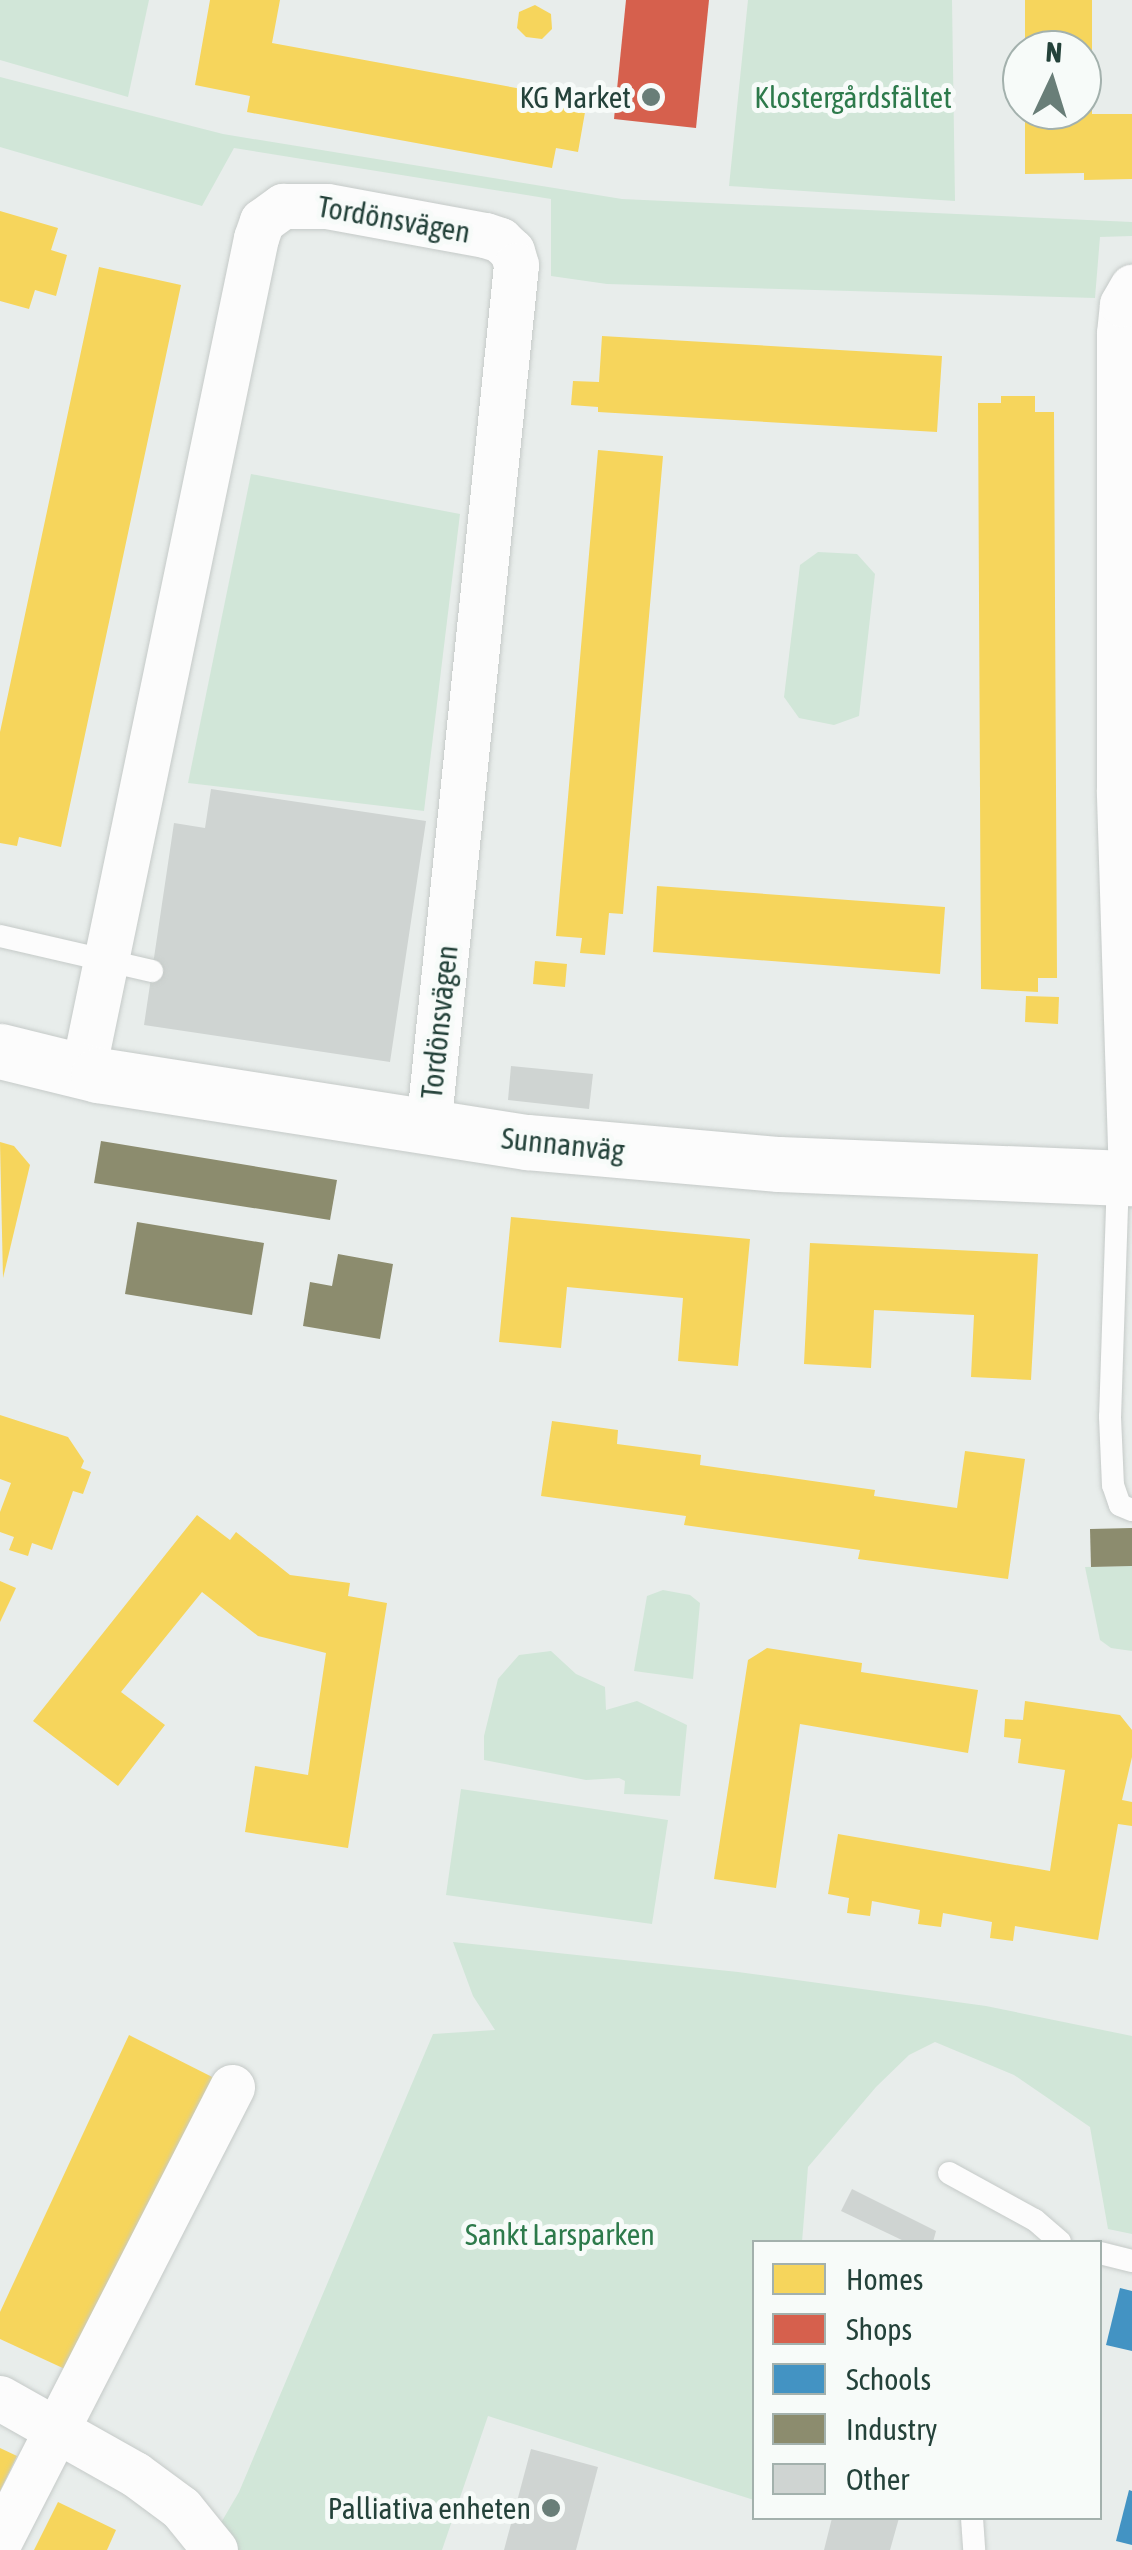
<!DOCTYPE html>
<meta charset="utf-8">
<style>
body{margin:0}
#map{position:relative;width:1132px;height:2550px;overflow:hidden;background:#e8edeb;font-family:"Asap Condensed",sans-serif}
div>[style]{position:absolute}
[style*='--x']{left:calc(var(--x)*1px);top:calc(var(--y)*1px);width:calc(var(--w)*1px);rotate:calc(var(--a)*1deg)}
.green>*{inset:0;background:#d1e6d8}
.homes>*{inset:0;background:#f6d55c}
.shops>*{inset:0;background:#d6604d}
.schools>*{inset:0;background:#4393c3}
.industry>*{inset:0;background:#8c8c6e}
.building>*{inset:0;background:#cfd4d2}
.roads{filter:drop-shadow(0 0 2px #c5cac8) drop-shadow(0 0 2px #c5cac8)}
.service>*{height:22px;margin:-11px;padding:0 11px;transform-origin:11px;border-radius:11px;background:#fcfcfc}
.minor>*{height:45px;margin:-22.5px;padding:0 22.5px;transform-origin:22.5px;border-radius:22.5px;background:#fcfcfc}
.tertiary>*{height:55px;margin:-27.5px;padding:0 27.5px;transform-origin:27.5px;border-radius:27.5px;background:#fcfcfc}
.dots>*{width:28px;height:28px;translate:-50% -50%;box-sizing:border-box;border:5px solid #f7fbf9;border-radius:50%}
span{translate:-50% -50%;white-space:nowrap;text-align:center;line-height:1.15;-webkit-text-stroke:10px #f7fbf9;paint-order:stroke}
.poi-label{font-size:30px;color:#24423a}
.right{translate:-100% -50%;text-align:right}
.park-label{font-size:30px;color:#2d7a4b}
.street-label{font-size:30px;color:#24423a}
.legend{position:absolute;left:752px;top:2240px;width:350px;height:280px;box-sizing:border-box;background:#f7fbf9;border:2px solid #a3b1ad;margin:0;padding:12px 18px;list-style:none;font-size:30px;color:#24423a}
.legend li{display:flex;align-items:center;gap:20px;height:50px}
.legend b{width:50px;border:2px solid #a3b1ad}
.north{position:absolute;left:1002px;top:30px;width:100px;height:100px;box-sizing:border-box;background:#f7fbf9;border:2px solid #a3b1ad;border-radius:50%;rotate:4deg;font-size:28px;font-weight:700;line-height:40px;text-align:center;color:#24423a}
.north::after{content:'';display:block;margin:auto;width:35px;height:45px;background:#697e78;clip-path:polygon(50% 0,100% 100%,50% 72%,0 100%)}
</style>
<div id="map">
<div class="green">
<div style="clip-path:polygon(0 0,149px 0,128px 97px,0 60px)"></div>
<div style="clip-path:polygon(748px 0,952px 0,955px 201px,729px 186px)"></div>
<div style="clip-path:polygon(0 77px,223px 134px,622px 199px,1132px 222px,1132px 236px,1100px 237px,1095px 298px,607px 284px,551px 276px,551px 199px,234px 148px,202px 206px,0 147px)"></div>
<div style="clip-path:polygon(251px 474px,460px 514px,424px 811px,188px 783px)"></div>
<div style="clip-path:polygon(818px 552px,857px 554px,875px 574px,859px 716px,834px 725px,799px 718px,784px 697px,800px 565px)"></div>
<div style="clip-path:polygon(1132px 1566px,1132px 1651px,1111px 1648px,1100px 1640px,1085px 1567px)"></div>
<div style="clip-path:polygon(663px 1590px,690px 1595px,700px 1603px,693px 1679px,634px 1671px,647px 1596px)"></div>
<div style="clip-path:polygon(551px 1651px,576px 1674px,605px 1687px,606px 1710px,637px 1701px,687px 1725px,680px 1796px,624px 1794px,625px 1781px,619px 1778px,586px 1780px,484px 1760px,484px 1736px,498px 1679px,519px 1655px)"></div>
<div style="clip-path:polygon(461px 1789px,668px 1820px,652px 1924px,446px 1895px)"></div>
<div style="clip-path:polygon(453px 1942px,738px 1972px,986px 2006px,1132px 2036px,1132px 2234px,1108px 2229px,1090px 2127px,1014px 2075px,935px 2042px,909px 2055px,876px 2087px,808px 2167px,802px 2242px,754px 2242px,754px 2500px,488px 2416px,442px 2550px,205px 2550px,239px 2492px,433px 2034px,495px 2030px,473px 1996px)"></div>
</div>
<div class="homes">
<div style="clip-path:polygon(210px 0,280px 0,272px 43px,587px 101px,578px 152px,556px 148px,552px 168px,247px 112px,250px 96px,195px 85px)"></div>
<div style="clip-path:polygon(1025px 0,1092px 0,1092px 114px,1132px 114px,1132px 179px,1084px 180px,1084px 173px,1025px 174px,1025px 110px,1082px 110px,1082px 50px,1025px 50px)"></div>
<div style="clip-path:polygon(535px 5px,551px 14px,552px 29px,542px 39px,526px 37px,517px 28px,519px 12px)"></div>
<div style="clip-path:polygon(0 211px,58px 228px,51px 250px,67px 255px,56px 296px,35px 290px,29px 309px,0 301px)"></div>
<div style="clip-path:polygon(99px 267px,181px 285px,61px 847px,19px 837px,17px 846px,0 843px,0 732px)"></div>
<div style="clip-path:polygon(602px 336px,942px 356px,937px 432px,598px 412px,598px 407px,571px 405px,573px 381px,599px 382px)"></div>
<div style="clip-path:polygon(1001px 396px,1035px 396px,1035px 412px,1054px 412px,1057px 978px,1038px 978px,1038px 992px,981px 989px,978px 403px,1001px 403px)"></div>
<div style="clip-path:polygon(598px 450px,663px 456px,623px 914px,609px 913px,605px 955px,580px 953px,582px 938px,556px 936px)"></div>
<div style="clip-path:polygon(657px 886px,945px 907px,940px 974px,653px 952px)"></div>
<div style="clip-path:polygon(535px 961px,567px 964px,565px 987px,533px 984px)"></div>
<div style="clip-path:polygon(1026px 996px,1059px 997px,1058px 1024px,1025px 1022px)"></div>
<div style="clip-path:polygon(0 1142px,14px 1146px,30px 1165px,3px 1278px)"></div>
<div style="clip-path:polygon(511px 1217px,750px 1239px,738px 1366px,678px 1361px,683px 1298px,567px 1287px,561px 1348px,499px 1342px)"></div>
<div style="clip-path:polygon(810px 1243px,1038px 1254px,1031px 1380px,971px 1377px,974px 1315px,874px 1310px,871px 1368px,804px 1364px)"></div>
<div style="clip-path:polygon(0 1415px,68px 1437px,84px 1461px,81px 1468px,91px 1472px,83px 1494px,73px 1491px,52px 1550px,32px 1543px,28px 1556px,9px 1550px,14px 1537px,0 1532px,0 1512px,11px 1483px,0 1479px)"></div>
<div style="clip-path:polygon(552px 1421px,618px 1430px,617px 1444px,701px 1455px,700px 1465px,875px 1490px,874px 1496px,957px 1508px,965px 1451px,1025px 1459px,1008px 1579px,858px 1559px,860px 1550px,684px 1525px,686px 1516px,541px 1496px)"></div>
<div style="clip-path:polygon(197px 1515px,230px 1540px,236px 1532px,290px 1575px,350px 1583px,348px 1596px,387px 1603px,348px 1848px,245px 1832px,255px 1766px,308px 1775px,326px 1653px,258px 1636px,202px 1592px,121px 1692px,165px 1725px,118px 1786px,33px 1721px)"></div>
<div style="clip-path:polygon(0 1581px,16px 1588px,0 1622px)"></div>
<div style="clip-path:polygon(767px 1648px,862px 1663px,861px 1672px,978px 1690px,968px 1753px,800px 1724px,776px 1888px,714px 1879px,748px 1660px)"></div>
<div style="clip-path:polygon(1025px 1701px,1120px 1715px,1132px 1730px,1132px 1757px,1122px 1800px,1132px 1802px,1132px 1826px,1118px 1824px,1098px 1940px,1015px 1926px,1013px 1941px,990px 1938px,992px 1922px,943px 1913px,941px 1927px,918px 1924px,920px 1910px,872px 1901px,870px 1916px,847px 1913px,849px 1898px,828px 1894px,838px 1834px,1050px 1871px,1065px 1770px,1018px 1763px,1021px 1739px,1004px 1737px,1005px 1719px,1023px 1720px)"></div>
<div style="clip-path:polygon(129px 2035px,232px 2087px,80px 2376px,0 2339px,0 2312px)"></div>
<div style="clip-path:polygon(0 2448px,17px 2456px,0 2491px)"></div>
<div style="clip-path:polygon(58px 2502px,116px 2530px,107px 2550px,34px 2550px)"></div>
</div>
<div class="shops">
<div style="clip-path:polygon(626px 0,709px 0,696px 128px,614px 119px)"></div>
</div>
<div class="schools">
<div style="clip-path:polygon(1120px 2288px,1132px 2291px,1132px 2351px,1106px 2345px)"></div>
<div style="clip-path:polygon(1129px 2490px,1132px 2491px,1132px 2545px,1116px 2541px)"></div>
</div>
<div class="industry">
<div style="clip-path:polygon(101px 1141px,337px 1180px,330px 1220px,94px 1183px)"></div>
<div style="clip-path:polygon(137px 1222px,264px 1243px,252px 1315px,125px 1294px)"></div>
<div style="clip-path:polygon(338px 1254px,393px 1264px,380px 1339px,303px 1326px,310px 1282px,332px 1286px)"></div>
<div style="clip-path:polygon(1132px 1528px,1132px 1566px,1091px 1567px,1090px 1529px)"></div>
</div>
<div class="building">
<div style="clip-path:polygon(211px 789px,426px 821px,390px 1062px,144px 1025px,174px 823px,205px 828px)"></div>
<div style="clip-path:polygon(511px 1066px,593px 1074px,589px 1109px,508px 1100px)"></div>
<div style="clip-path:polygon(852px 2189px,936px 2231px,933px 2242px,906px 2242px,841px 2211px)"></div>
<div style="clip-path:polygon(531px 2449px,598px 2467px,576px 2550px,504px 2550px)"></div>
<div style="clip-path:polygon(832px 2518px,899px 2518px,890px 2550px,824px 2550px)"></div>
</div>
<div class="roads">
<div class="service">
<div style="--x:0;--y:936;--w:156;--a:13"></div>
<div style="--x:1118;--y:1177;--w:240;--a:91.9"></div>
<div style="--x:1110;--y:1417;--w:68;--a:87.5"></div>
<div style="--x:1113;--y:1485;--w:21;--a:71"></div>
<div style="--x:1120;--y:1505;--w:13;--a:23"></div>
<div style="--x:949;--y:2173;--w:98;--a:28.7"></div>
<div style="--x:1035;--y:2220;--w:33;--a:41"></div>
<div style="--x:1100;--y:2253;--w:33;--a:14"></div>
<div style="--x:972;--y:2518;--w:32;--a:86"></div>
</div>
<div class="minor">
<div style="--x:83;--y:1071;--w:851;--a:-78.27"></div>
<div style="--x:256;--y:238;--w:18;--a:-71"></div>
<div style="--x:262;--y:221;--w:26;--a:-36"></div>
<div style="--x:283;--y:206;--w:44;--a:0"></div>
<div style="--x:327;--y:206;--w:161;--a:10.4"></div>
<div style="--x:485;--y:235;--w:16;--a:18"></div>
<div style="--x:500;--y:240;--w:16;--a:43"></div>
<div style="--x:512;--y:251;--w:15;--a:74"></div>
<div style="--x:516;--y:265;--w:867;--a:95.82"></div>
<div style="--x:1131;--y:1178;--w:388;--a:-91.8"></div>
<div style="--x:1119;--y:790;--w:457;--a:-90"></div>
<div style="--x:1119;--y:333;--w:29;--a:-84"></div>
<div style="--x:1122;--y:304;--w:20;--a:-60"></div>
<div style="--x:0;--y:2398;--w:155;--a:29.4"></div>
<div style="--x:135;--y:2474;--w:57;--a:36.5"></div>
<div style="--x:181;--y:2508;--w:54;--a:51"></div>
<div style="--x:0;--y:2540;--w:509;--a:-62.88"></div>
</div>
<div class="tertiary">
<div style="--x:0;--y:1051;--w:101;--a:13.8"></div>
<div style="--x:98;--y:1075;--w:434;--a:8.9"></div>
<div style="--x:527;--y:1142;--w:253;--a:5"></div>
<div style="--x:779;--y:1164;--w:353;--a:2.3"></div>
</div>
</div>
<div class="dots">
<div style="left:651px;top:97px;background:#697e78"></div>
<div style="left:551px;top:2508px;background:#697e78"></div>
</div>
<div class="poi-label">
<span class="right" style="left:631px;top:97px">KG Market</span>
<span class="right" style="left:531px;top:2508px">Palliativa enheten</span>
</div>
<div class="park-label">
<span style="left:853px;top:97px">Klostergårdsfältet</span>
<span style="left:560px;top:2234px">Sankt Larsparken</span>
</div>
<div class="street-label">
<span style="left:394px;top:219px;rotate:10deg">Tordönsvägen</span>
<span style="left:439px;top:1022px;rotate:-84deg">Tordönsvägen</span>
<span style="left:563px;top:1144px;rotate:6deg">Sunnanväg</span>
</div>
<ul class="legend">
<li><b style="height:28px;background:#f6d55c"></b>Homes</li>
<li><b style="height:28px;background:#d6604d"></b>Shops</li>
<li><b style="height:28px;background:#4393c3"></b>Schools</li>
<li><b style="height:28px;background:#8c8c6e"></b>Industry</li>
<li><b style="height:28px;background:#cfd4d2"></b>Other</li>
</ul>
<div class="north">N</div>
</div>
